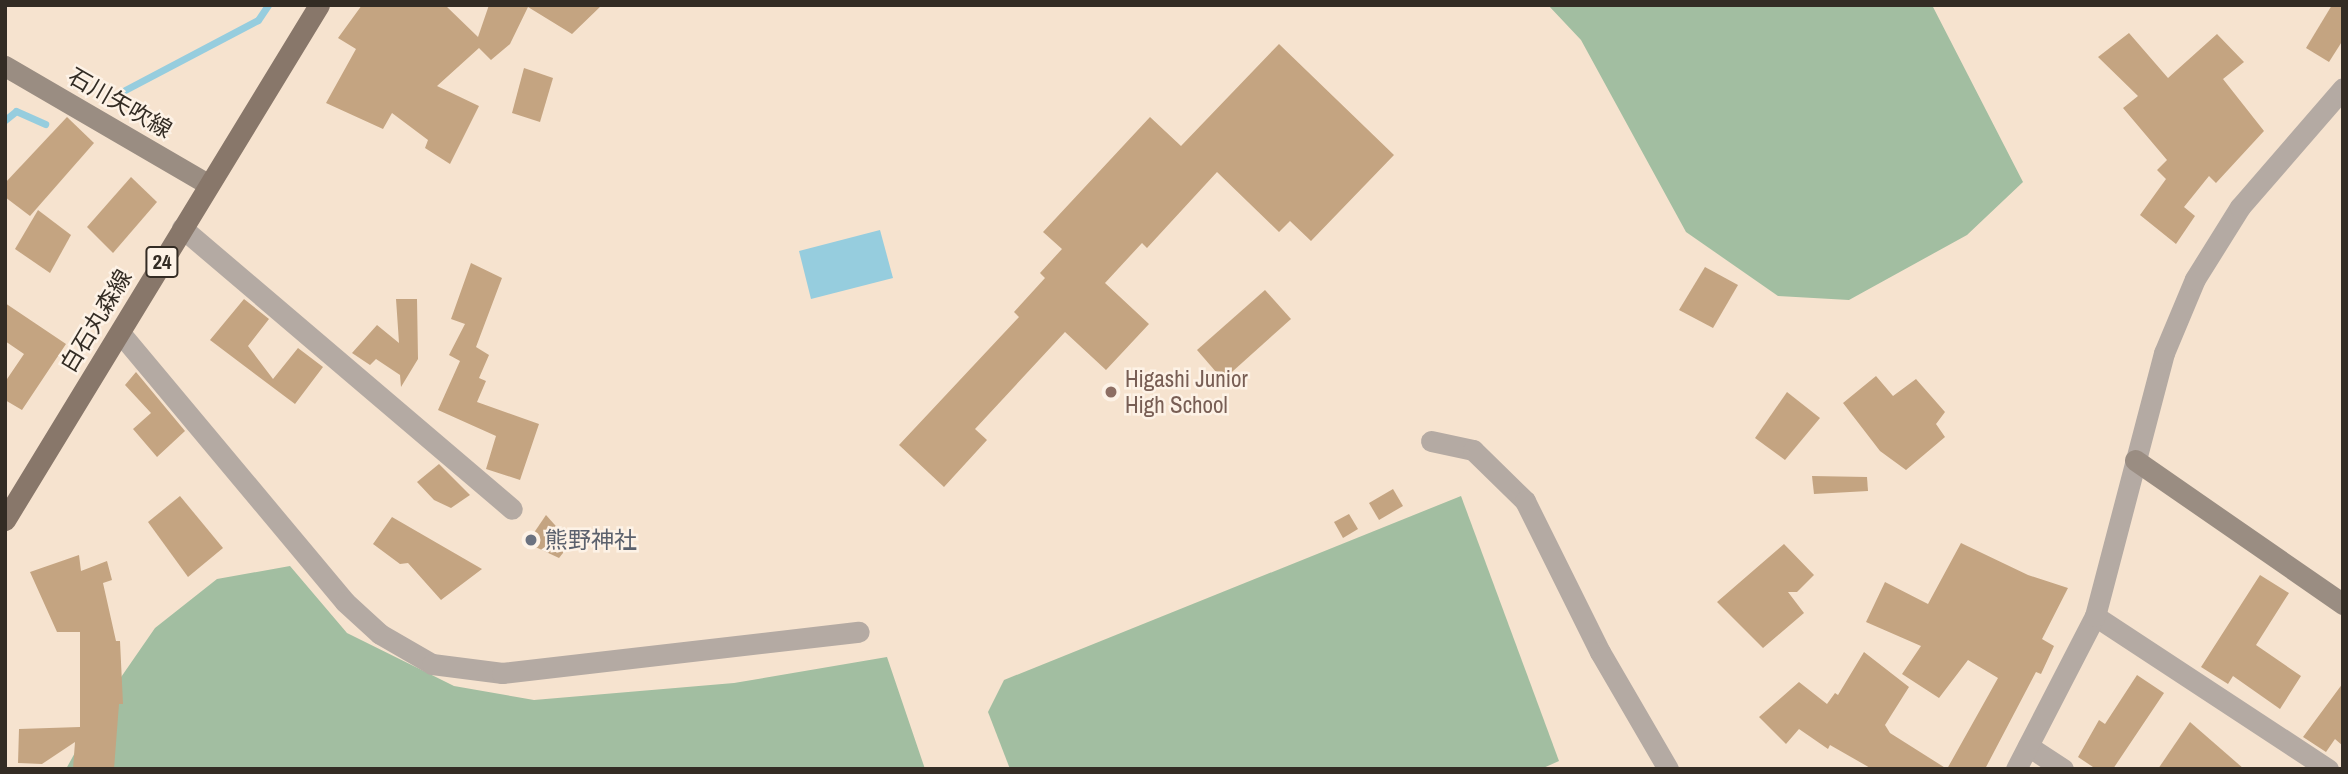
<!DOCTYPE html>
<meta charset="utf-8">
<style>
body{margin:0}
#map{position:relative;width:2348px;height:774px;overflow:hidden;background:#f6e3cf;font-family:"Archivo Narrow","Noto Sans JP",sans-serif}
div>[style]{position:absolute}
[style*='--x']{left:calc(var(--x)*1px);top:calc(var(--y)*1px);width:calc(var(--w)*1px);rotate:calc(var(--a)*1deg)}
.green>*{inset:0;background:#a2bea1}
.water>*{inset:0;background:#96cdde}
.stream>*{height:7px;margin:-3.5px;padding:0 3.5px;transform-origin:3.5px;border-radius:3.5px;background:#96cdde}
.building>*{inset:0;background:#c4a481}
.street>*{height:21px;margin:-10.5px;padding:0 10.5px;transform-origin:10.5px;border-radius:10.5px;background:#b4aaa3}
.secondary>*{height:21px;margin:-10.5px;padding:0 10.5px;transform-origin:10.5px;border-radius:10.5px;background:#9a8d82}
.primary>*{height:21px;margin:-10.5px;padding:0 10.5px;transform-origin:10.5px;border-radius:10.5px;background:#88776a}
.dots>*{width:19px;height:19px;translate:-50% -50%;box-sizing:border-box;border:4px solid #fdf2e6;border-radius:50%}
span{translate:-50% -50%;white-space:nowrap;text-align:center;line-height:1.15;-webkit-text-stroke:5px #fdf2e6;paint-order:stroke}
.shield-label span{padding:2px 5px;background:#fdf2e6;border:2px solid;border-radius:5px;-webkit-text-stroke-width:0}
.shield-label{font-size:21px;color:#332c24;font-weight:700}
.street-label{font-size:23px;color:#332c24}
.education-label{font-size:23px;color:#785e54}
.left{translate:0 -50%;text-align:left}
.worship-label{font-size:23px;color:#5b616d}
.frame{position:absolute;inset:0;border:7px solid #332c24;pointer-events:none}
</style>
<div id="map">
<div class="green">
<div style="clip-path:polygon(1548px 5px,1932px 5px,2023px 182px,1967px 235px,1849px 300px,1778px 296px,1686px 232px,1581px 40px)"></div>
<div style="clip-path:polygon(1461px 496px,1559px 761px,1541px 769px,1010px 769px,988px 712px,1004px 680px)"></div>
<div style="clip-path:polygon(290px 566px,347px 633px,454px 686px,534px 700px,734px 683px,887px 657px,925px 769px,66px 769px,99px 709px,155px 628px,217px 579px)"></div>
</div>
<div class="water">
<div style="clip-path:polygon(880px 230px,893px 278px,811px 299px,799px 251px)"></div>
</div>
<div class="stream">
<div style="--x:125;--y:90;--w:150;--a:-27.8"></div>
<div style="--x:258;--y:20;--w:18;--a:-56"></div>
<div style="--x:5;--y:120;--w:14;--a:-39"></div>
<div style="--x:16;--y:111;--w:32;--a:24"></div>
</div>
<div class="building">
<div style="clip-path:polygon(362px 5px,445px 5px,478px 37px,489px 5px,602px 5px,572px 34px,528px 7px,510px 44px,491px 60px,479px 48px,437px 86px,479px 106px,450px 164px,425px 148px,428px 140px,392px 113px,383px 129px,326px 103px,356px 49px,338px 38px)"></div>
<div style="clip-path:polygon(2332px 5px,2343px 5px,2343px 40px,2329px 62px,2306px 48px)"></div>
<div style="clip-path:polygon(2129px 33px,2168px 78px,2217px 34px,2244px 62px,2223px 79px,2264px 131px,2216px 183px,2209px 176px,2184px 207px,2195px 216px,2176px 244px,2140px 215px,2166px 179px,2157px 170px,2167px 160px,2123px 108px,2138px 96px,2098px 57px)"></div>
<div style="clip-path:polygon(1279px 44px,1394px 155px,1311px 241px,1290px 221px,1279px 232px,1217px 172px,1147px 248px,1142px 243px,1105px 283px,1149px 324px,1106px 370px,1065px 332px,975px 429px,987px 440px,944px 487px,899px 445px,1019px 317px,1014px 312px,1045px 278px,1040px 273px,1062px 249px,1043px 232px,1150px 117px,1181px 146px)"></div>
<div style="clip-path:polygon(524px 68px,553px 78px,540px 122px,512px 113px)"></div>
<div style="clip-path:polygon(67px 117px,94px 143px,30px 216px,5px 197px,5px 183px)"></div>
<div style="clip-path:polygon(131px 177px,157px 202px,113px 253px,87px 227px)"></div>
<div style="clip-path:polygon(38px 210px,71px 235px,50px 273px,15px 249px)"></div>
<div style="clip-path:polygon(471px 263px,502px 278px,476px 347px,489px 355px,479px 378px,486px 381px,477px 402px,539px 424px,520px 480px,486px 469px,496px 436px,438px 410px,460px 361px,449px 355px,465px 324px,451px 319px)"></div>
<div style="clip-path:polygon(1705px 267px,1738px 285px,1713px 328px,1679px 310px)"></div>
<div style="clip-path:polygon(1265px 290px,1291px 319px,1223px 380px,1197px 350px)"></div>
<div style="clip-path:polygon(244px 299px,269px 319px,248px 346px,273px 379px,298px 348px,323px 367px,295px 404px,210px 340px)"></div>
<div style="clip-path:polygon(396px 299px,417px 299px,418px 359px,401px 387px,400px 375px,376px 359px,370px 365px,352px 353px,377px 325px,399px 343px)"></div>
<div style="clip-path:polygon(5px 303px,66px 344px,22px 410px,5px 400px,5px 382px,24px 354px,5px 341px)"></div>
<div style="clip-path:polygon(136px 372px,185px 431px,157px 457px,133px 429px,151px 413px,125px 385px)"></div>
<div style="clip-path:polygon(1876px 376px,1893px 396px,1916px 379px,1945px 412px,1936px 424px,1945px 437px,1906px 470px,1880px 451px,1843px 403px)"></div>
<div style="clip-path:polygon(1787px 392px,1820px 418px,1785px 460px,1755px 438px)"></div>
<div style="clip-path:polygon(439px 464px,470px 495px,451px 508px,434px 500px,417px 482px)"></div>
<div style="clip-path:polygon(1812px 476px,1867px 477px,1868px 491px,1814px 494px)"></div>
<div style="clip-path:polygon(1393px 489px,1403px 506px,1379px 520px,1369px 503px)"></div>
<div style="clip-path:polygon(180px 496px,223px 548px,188px 577px,148px 522px)"></div>
<div style="clip-path:polygon(1349px 514px,1358px 529px,1343px 538px,1334px 522px)"></div>
<div style="clip-path:polygon(546px 515px,571px 543px,559px 558px,527px 543px)"></div>
<div style="clip-path:polygon(392px 517px,482px 569px,441px 600px,408px 563px,400px 564px,373px 544px)"></div>
<div style="clip-path:polygon(1961px 543px,2028px 575px,2068px 588px,2042px 639px,2054px 646px,2041px 674px,2036px 672px,1985px 769px,1947px 769px,1998px 678px,1968px 660px,1939px 698px,1902px 674px,1921px 646px,1866px 622px,1885px 582px,1928px 604px)"></div>
<div style="clip-path:polygon(1784px 544px,1814px 575px,1797px 592px,1788px 592px,1804px 613px,1763px 648px,1717px 602px)"></div>
<div style="clip-path:polygon(79px 555px,81px 571px,107px 561px,112px 580px,103px 583px,116px 641px,120px 641px,123px 704px,119px 704px,114px 769px,73px 769px,75px 742px,42px 764px,18px 763px,19px 729px,80px 727px,80px 632px,57px 632px,30px 572px)"></div>
<div style="clip-path:polygon(2260px 575px,2289px 593px,2256px 645px,2301px 676px,2280px 709px,2233px 676px,2228px 684px,2201px 667px)"></div>
<div style="clip-path:polygon(1864px 652px,1909px 687px,1885px 725px,1890px 733px,1947px 769px,1872px 769px,1830px 745px,1828px 749px,1799px 729px,1786px 744px,1759px 717px,1799px 682px,1827px 704px,1835px 693px,1838px 695px)"></div>
<div style="clip-path:polygon(2137px 675px,2164px 693px,2113px 769px,2096px 769px,2078px 757px,2099px 720px,2105px 724px)"></div>
<div style="clip-path:polygon(2343px 683px,2343px 746px,2335px 739px,2326px 752px,2303px 737px)"></div>
<div style="clip-path:polygon(2190px 722px,2244px 769px,2158px 769px)"></div>
</div>
<div class="street">
<div style="--x:182;--y:228;--w:433;--a:40.4"></div>
<div style="--x:121;--y:334;--w:349;--a:50.1"></div>
<div style="--x:345;--y:602;--w:47;--a:42.4"></div>
<div style="--x:380;--y:634;--w:60;--a:30"></div>
<div style="--x:432;--y:664;--w:71;--a:7.3"></div>
<div style="--x:502;--y:673;--w:359;--a:-6.6"></div>
<div style="--x:1431;--y:441;--w:43;--a:12.1"></div>
<div style="--x:1473;--y:450;--w:73;--a:44.4"></div>
<div style="--x:1525;--y:501;--w:169;--a:63.6"></div>
<div style="--x:1600;--y:652;--w:135;--a:59.8"></div>
<div style="--x:2095;--y:616;--w:279;--a:33.3"></div>
<div style="--x:2028;--y:746;--w:42;--a:33.3"></div>
<div style="--x:2016;--y:769;--w:172;--a:-62.7"></div>
<div style="--x:2095;--y:616;--w:272;--a:-75.3"></div>
<div style="--x:2164;--y:353;--w:80;--a:-67.3"></div>
<div style="--x:2195;--y:279;--w:85;--a:-58"></div>
<div style="--x:2240;--y:207;--w:157;--a:-49.1"></div>
</div>
<div class="secondary">
<div style="--x:5;--y:66;--w:235;--a:30.2"></div>
<div style="--x:2135;--y:460;--w:253;--a:34.7"></div>
</div>
<div class="primary">
<div style="--x:5;--y:520;--w:603;--a:-58.63"></div>
</div>
<div class="dots">
<div style="left:1111px;top:392px;background:#8d6e63"></div>
<div style="left:531px;top:540px;background:#6b7280"></div>
</div>
<div class="shield-label">
<span style="left:162px;top:262px">24</span>
</div>
<div class="street-label">
<span style="left:120px;top:103px;rotate:30deg">石川矢吹線</span>
<span style="left:96px;top:321px;rotate:-59deg">白石丸森線</span>
</div>
<div class="education-label">
<span class="left" style="left:1125px;top:392px">Higashi Junior<br>High School</span>
</div>
<div class="worship-label">
<span class="left" style="left:545px;top:540px">熊野神社</span>
</div>
<div class="frame"></div>
</div>
